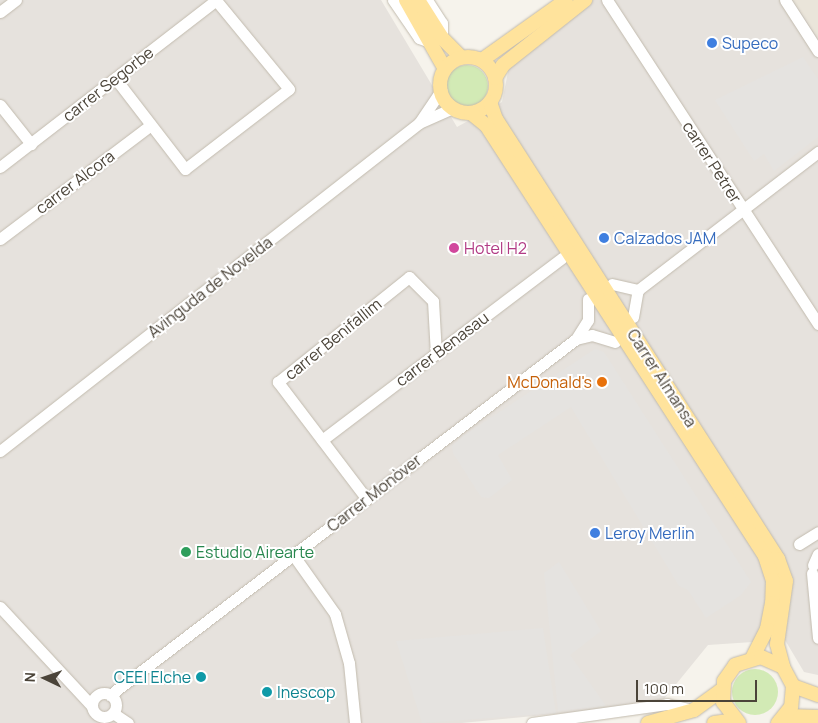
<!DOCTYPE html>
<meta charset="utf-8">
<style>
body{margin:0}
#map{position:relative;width:818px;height:723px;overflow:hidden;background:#f6f3ec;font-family:Manrope,sans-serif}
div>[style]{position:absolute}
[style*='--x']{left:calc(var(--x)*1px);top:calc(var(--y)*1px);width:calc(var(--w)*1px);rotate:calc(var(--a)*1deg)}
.residential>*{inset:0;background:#eae5da}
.industrial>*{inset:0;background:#e6e2dd}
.green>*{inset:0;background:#d2eab5}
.round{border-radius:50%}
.parking>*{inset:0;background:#e5e3e0}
.roads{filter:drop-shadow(0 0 1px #c2bbae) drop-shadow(0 0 1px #c2bbae)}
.minor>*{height:11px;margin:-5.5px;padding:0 5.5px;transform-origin:5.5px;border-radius:5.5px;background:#fff}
.minor>.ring{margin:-5.5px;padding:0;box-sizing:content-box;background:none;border:11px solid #fff;border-radius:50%}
.major>*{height:14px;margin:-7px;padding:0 7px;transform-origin:7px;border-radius:7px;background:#ffe39c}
.major>.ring{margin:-7px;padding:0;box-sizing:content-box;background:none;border:14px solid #ffe39c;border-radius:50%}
.dots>*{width:14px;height:14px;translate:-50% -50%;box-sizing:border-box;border:2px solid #fff;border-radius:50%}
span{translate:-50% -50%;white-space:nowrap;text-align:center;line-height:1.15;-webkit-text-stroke:4px #fff;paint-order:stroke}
.shop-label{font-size:16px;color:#366cbe}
.left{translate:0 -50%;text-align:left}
.street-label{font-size:16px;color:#4b4439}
.hotel-label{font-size:16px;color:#b23c85}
.food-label{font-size:16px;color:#c56008}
.right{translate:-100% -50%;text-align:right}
.leisure-label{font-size:16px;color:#27864d}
.culture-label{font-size:16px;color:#0d838f}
.north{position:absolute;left:20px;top:653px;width:50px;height:50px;-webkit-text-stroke:4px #fff;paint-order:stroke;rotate:273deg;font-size:14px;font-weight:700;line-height:20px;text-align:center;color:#4b4439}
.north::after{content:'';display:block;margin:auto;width:18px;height:22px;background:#4b4439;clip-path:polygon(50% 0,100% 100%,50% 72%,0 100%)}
.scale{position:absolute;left:636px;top:680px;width:121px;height:22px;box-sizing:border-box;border:2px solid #4b4439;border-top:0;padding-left:6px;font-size:15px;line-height:18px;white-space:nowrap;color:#4b4439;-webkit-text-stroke:4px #fff;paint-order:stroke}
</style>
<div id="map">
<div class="residential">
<div style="clip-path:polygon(793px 0,818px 0,818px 38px,799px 9px)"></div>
</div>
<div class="industrial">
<div style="clip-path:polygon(0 0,381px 0,457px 127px,502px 102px,509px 67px,592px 0,793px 0,818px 38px,818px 675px,804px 672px,785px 640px,708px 645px,664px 699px,605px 709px,462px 723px,0 723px)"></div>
</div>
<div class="green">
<div class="round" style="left:446px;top:65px;width:42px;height:42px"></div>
<div class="round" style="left:732px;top:669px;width:46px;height:46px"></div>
</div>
<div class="parking">
<div style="clip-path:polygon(803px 57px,818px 79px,818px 137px,774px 171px,764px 154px,754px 161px,715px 100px)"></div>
<div style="clip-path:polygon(595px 349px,604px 352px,751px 582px,741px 595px,706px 618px,688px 590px,679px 586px,571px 407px,498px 455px,512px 480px,489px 498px,481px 497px,453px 453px,452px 446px,463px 436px)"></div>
<div style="clip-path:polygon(559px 562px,601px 631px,570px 655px,606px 706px,558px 711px,544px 573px)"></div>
<div style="clip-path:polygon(543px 628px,556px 713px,422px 723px,396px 641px)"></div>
</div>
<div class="roads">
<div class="minor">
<div style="--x:393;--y:0;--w:46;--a:55.6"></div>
<div style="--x:419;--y:38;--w:15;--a:20"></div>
<div style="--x:427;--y:0;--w:27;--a:57"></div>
<div style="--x:442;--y:23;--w:15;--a:90"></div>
<div style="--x:607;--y:0;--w:387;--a:56.9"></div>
<div style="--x:785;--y:0;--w:61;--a:57.1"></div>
<div style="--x:0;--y:12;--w:20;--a:-37"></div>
<div style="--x:115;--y:78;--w:115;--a:52.4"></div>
<div style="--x:185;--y:169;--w:131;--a:-37.6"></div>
<div style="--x:289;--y:89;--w:115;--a:-129.4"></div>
<div style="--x:0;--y:105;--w:50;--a:51.5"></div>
<div style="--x:419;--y:123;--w:40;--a:-56"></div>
<div style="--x:0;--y:167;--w:273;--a:-37.7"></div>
<div style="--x:0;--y:239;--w:189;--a:-37.1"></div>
<div style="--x:612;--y:284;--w:27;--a:13"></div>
<div style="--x:633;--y:317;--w:27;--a:-80"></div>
<div style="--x:638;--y:290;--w:227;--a:-37.5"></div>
<div style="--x:576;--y:339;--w:16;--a:-14"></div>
<div style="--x:592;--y:335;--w:24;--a:17"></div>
<div style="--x:322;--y:440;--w:301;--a:-37.2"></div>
<div style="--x:0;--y:451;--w:532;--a:-38.05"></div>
<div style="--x:419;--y:123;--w:37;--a:-24"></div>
<div style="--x:366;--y:498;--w:146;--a:-127.2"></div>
<div style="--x:278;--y:382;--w:168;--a:-38.7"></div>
<div style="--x:409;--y:277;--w:34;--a:45"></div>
<div style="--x:433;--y:301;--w:53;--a:86.8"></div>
<div style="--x:799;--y:544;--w:22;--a:-32"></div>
<div style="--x:294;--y:556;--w:71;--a:54.7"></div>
<div style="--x:335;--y:614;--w:51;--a:74.1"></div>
<div style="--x:349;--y:663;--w:60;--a:84.3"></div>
<div style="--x:813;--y:565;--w:12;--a:-66"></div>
<div style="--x:812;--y:573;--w:65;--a:84.7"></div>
<div style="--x:0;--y:607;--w:135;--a:47.1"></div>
<div class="ring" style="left:92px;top:693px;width:13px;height:13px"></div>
<div style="--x:110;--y:695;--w:586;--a:-37.38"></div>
<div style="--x:576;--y:339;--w:22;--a:-58"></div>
<div style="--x:588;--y:320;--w:21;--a:-90"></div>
<div style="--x:113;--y:713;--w:18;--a:34"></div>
<div style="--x:532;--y:723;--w:136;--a:-8"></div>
<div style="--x:667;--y:704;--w:28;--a:13"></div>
</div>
<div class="major">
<div style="--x:406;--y:0;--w:79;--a:60.5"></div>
<div style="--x:418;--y:0;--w:45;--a:57.7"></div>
<div style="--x:442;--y:38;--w:27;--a:45"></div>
<div class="ring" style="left:440px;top:57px;width:42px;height:42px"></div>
<div style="--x:482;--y:60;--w:103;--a:-35.5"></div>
<div style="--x:495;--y:78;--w:15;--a:-58"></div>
<div style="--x:503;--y:65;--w:105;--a:-38.4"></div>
<div style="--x:490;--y:102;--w:18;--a:71"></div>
<div style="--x:496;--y:119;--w:523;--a:57.34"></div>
<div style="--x:778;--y:559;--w:23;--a:70"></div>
<div style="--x:786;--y:581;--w:64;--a:98.1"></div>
<div style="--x:777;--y:644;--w:24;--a:75"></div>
<div style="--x:471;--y:113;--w:19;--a:39"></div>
<div style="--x:486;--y:125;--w:513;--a:57.08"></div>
<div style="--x:765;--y:556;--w:25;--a:72"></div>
<div style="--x:773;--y:580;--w:23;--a:92"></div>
<div style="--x:772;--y:603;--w:26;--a:101"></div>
<div style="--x:767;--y:629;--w:31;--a:117"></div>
<div style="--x:793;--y:686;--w:27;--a:20"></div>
<div style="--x:786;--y:716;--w:32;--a:2"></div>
<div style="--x:648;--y:723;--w:48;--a:-15.8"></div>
<div style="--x:694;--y:710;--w:34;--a:-36"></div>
<div style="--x:714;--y:723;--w:21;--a:-8"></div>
<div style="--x:739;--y:723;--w:26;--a:-127"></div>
<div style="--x:723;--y:702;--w:21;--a:-87"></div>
<div style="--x:724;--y:681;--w:19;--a:-55"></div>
<div style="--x:735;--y:665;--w:27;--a:-17"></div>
<div style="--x:761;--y:657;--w:24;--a:24"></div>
<div style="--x:783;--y:667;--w:21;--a:62"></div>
<div style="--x:793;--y:686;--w:21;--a:95"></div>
<div style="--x:791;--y:707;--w:21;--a:129"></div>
</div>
</div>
<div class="dots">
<div style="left:712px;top:43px;background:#3f7fe0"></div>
<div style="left:604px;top:238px;background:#3f7fe0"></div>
<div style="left:454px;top:248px;background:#d1479c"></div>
<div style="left:602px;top:382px;background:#e8710a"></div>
<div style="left:595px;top:533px;background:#3f7fe0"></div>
<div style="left:186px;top:552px;background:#2e9e5b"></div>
<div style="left:201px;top:677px;background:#0f9aa8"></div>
<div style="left:267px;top:692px;background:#0f9aa8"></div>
</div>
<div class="shop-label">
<span class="left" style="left:722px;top:43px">Supeco</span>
<span class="left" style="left:614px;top:238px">Calzados JAM</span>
<span class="left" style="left:605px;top:533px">Leroy Merlin</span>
</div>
<div class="street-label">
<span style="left:108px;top:84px;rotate:-38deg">carrer Segorbe</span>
<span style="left:712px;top:162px;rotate:57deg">carrer Petrer</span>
<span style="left:75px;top:182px;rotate:-37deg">carrer Alcora</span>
<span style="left:210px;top:287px;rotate:-38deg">Avinguda de Novelda</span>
<span style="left:333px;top:339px;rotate:-39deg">carrer Benifallim</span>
<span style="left:442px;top:349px;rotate:-37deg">carrer Benasau</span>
<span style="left:662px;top:378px;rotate:57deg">Carrer Almansa</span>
<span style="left:374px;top:493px;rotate:-38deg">Carrer Monòver</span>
</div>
<div class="hotel-label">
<span class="left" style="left:464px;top:248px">Hotel H2</span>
</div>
<div class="food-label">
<span class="right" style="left:592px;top:382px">McDonald's</span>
</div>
<div class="leisure-label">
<span class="left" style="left:196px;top:552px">Estudio Airearte</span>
</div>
<div class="culture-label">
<span class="right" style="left:191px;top:677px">CEEI Elche</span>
<span class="left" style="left:277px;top:692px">Inescop</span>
</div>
<div class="north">N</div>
<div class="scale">100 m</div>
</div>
